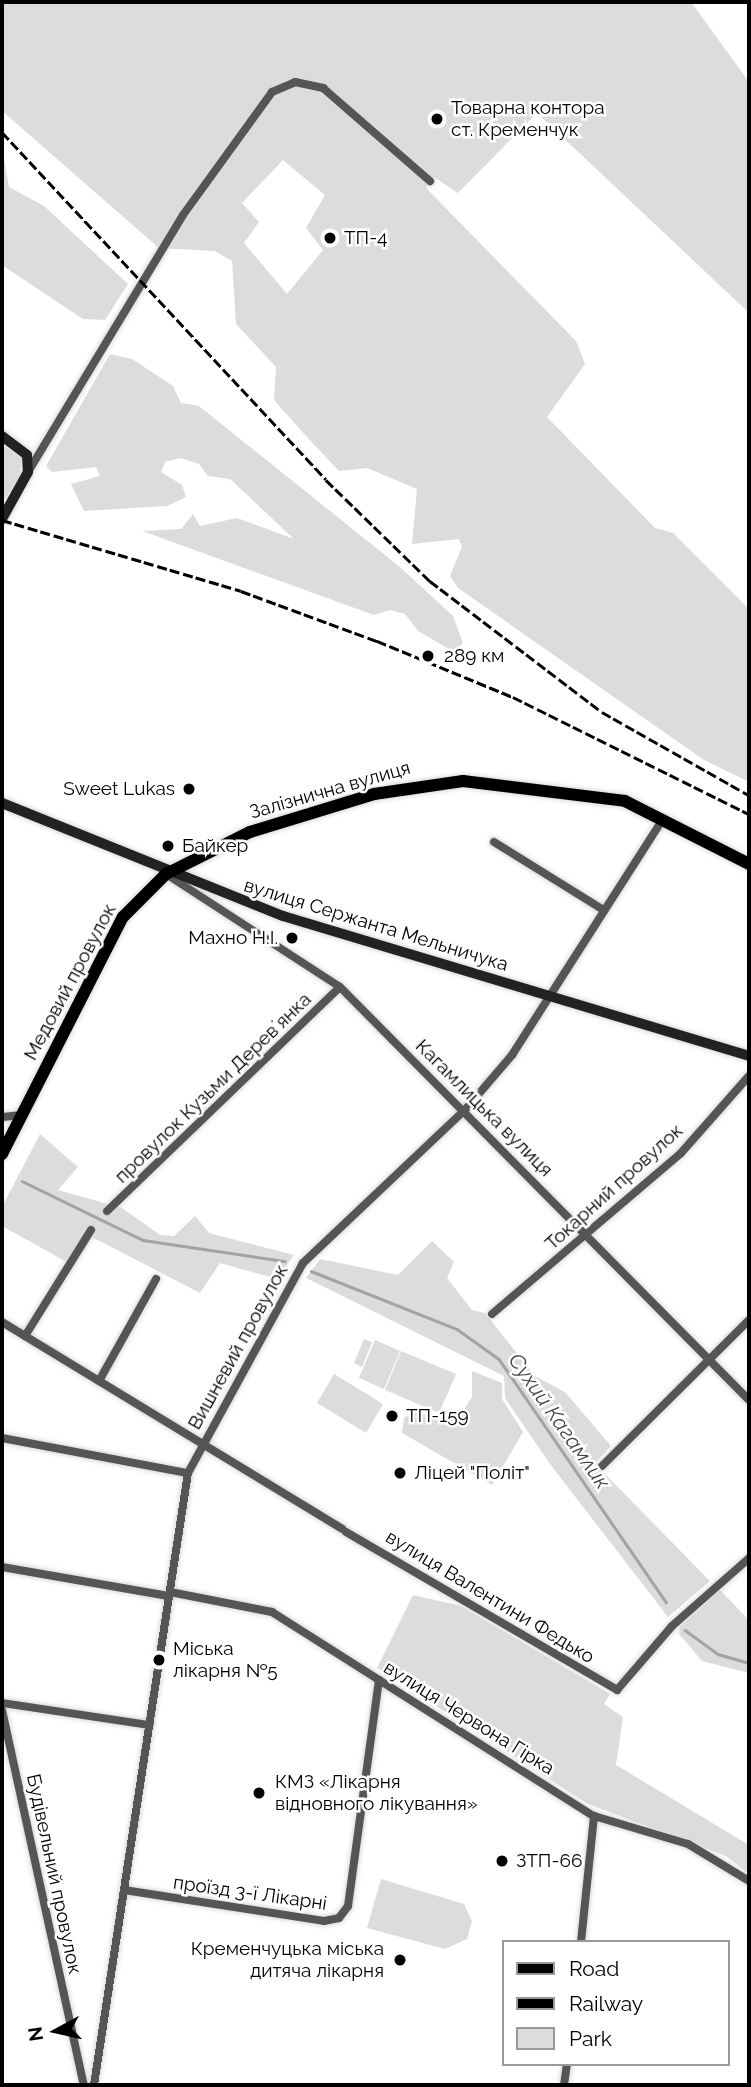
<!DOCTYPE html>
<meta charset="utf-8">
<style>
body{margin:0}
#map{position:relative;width:751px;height:2087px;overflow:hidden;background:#fff;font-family:Raleway,sans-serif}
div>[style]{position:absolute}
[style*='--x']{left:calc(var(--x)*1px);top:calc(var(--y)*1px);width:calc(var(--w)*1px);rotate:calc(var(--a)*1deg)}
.green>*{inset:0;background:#dcdcdc}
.stream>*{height:2.5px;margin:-1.25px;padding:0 1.25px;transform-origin:1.25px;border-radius:1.25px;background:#a3a3a3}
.roads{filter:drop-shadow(0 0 2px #dbdbdb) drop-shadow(0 0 2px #dbdbdb)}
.street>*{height:8px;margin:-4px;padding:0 4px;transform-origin:4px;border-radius:4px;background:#555}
.secondary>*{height:10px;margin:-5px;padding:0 5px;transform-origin:5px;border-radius:5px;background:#222}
.primary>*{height:12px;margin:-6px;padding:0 6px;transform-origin:6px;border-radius:6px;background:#000}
.rail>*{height:2.5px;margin-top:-1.25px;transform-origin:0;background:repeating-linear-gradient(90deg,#000 0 10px,transparent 0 13.5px)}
.dots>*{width:19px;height:19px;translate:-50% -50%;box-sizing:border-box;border:4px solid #fff;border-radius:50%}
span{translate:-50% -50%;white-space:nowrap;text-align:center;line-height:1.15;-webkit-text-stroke:5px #fff;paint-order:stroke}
.poi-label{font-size:19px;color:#000}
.left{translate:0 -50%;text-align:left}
.right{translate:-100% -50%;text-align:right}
.street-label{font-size:19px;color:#000}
.water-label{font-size:21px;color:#444;font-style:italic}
.frame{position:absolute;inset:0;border:4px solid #000;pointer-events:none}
.legend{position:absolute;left:502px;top:1940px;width:228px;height:126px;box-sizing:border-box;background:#fff;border:2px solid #999;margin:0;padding:9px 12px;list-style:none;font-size:21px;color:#000}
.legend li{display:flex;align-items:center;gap:14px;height:35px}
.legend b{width:35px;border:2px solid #999}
.north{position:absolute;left:21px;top:1996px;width:70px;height:70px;-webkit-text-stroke:5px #fff;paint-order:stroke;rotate:262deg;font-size:19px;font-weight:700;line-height:28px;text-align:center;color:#000}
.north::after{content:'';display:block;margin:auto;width:24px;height:32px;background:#000;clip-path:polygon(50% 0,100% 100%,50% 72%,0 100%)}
</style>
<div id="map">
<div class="green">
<div style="clip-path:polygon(evenodd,2px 2px,691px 2px,749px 82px,749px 313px,537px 113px,458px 193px,434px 177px,426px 188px,576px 341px,585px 364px,547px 417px,655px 528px,673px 533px,749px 609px,749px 782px,704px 760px,458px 588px,450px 576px,462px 547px,459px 539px,412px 544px,417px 489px,367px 468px,339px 471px,305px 435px,274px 400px,276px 367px,236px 324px,232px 261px,215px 251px,159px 248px,2px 111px,2px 2px,283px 160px,325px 195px,306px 228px,323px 250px,287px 294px,244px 243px,259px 222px,242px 203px,283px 160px)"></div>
<div style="clip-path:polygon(2px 147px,9px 187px,44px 206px,128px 284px,105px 320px,83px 319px,2px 265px)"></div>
<div style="clip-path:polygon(110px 354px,132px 359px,173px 386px,181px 403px,199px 406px,400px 567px,453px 616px,463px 643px,454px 652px,418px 631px,405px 614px,390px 610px,374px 615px,142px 531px,181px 529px,193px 514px,200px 526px,237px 518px,294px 539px,230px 479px,208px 476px,199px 464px,181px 458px,165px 462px,161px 472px,182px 485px,186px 497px,167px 506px,84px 511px,71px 484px,100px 476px,96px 467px,52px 472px,46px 466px)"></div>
<div style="clip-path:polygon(2px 444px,22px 459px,19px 478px,2px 503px)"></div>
<div style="clip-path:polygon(40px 1134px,78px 1167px,58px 1190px,122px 1208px,160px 1235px,174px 1236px,195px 1216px,209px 1233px,294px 1255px,277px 1279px,220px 1263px,200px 1293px,92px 1237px,74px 1266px,2px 1226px,2px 1207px)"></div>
<div style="clip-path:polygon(432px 1241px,454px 1262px,447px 1278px,472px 1310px,485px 1313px,535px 1376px,565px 1392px,611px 1446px,597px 1461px,602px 1471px,710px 1581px,668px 1617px,550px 1464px,505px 1398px,504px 1376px,306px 1278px,320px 1259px,398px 1275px)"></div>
<div style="clip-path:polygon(364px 1339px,372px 1342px,362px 1367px,354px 1363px)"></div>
<div style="clip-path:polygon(375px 1340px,400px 1351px,384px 1389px,359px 1378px)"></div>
<div style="clip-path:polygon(401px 1351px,456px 1374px,439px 1413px,385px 1390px)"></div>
<div style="clip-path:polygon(472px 1371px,502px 1383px,502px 1399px,523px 1432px,492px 1485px,402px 1433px,404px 1418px,414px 1411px,444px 1421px,460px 1416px,472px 1397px)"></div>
<div style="clip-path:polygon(334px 1374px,383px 1404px,366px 1433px,317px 1403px)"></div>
<div style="clip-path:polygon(720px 1590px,749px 1620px,749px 1673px,702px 1661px,679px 1634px,680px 1626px)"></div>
<div style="clip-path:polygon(413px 1595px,461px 1606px,610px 1694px,604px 1704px,623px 1717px,616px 1765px,749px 1845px,749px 1874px,726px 1856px,588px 1804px,377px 1668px)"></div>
<div style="clip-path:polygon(381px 1879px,464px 1904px,472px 1921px,467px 1939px,445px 1949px,367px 1928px)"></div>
</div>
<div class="stream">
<div style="--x:22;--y:1181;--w:135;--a:26"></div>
<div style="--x:143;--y:1240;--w:143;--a:8.5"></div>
<div style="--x:311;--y:1271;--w:157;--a:21.7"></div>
<div style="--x:457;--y:1329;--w:52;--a:35.5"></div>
<div style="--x:499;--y:1359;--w:295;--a:55.5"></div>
<div style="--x:685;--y:1630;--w:41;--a:36"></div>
<div style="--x:718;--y:1654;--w:32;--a:16"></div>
</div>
<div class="roads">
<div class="street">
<div style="--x:28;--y:472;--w:300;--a:-58.9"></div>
<div style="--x:183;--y:215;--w:152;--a:-54.1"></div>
<div style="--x:272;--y:92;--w:25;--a:-23"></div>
<div style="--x:295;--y:82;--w:29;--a:12"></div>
<div style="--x:323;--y:88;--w:142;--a:41"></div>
<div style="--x:494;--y:842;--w:127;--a:31.8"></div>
<div style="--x:166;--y:874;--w:207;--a:33"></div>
<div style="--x:340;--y:987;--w:581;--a:45.28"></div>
<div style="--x:2;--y:1117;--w:20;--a:-6"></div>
<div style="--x:107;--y:1211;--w:323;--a:-43.9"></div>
<div style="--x:492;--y:1314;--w:248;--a:-40.4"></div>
<div style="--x:681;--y:1153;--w:103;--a:-48.6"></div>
<div style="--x:2;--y:1322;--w:398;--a:31.3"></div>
<div style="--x:25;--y:1336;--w:125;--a:-58.1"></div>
<div style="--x:99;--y:1381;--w:117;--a:-60.8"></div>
<div style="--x:2;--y:1438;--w:189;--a:10.7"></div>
<div style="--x:602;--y:1466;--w:207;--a:-44.8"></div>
<div style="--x:346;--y:1532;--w:314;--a:30.2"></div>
<div style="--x:617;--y:1690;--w:84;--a:-49.3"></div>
<div style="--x:672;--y:1626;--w:103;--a:-41.4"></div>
<div style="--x:2;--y:1567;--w:169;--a:9.9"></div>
<div style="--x:170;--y:1592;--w:104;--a:11.1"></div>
<div style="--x:272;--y:1612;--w:381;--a:32.4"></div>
<div style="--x:594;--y:1816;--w:98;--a:16.6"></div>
<div style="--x:688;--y:1844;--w:71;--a:31.2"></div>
<div style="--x:2;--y:1703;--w:149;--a:8.5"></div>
<div style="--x:2;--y:1710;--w:384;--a:77.7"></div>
<div style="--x:124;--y:1890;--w:202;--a:8.8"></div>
<div style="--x:324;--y:1921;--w:15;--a:-11"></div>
<div style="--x:339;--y:1918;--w:15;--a:-53"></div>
<div style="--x:348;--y:1906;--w:228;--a:-82.2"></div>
<div style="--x:581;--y:1942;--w:127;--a:-84.1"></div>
<div style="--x:94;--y:2085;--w:619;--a:-81.27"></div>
<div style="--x:188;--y:1473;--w:239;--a:-61.3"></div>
<div style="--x:303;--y:1263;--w:221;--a:-43.4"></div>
<div style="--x:464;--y:1111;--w:74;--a:-49.4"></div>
<div style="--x:512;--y:1055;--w:280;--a:-57.4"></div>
<div style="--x:564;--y:2085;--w:21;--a:-82"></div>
</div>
<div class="secondary">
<div style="--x:2;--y:436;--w:31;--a:37"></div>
<div style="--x:27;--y:455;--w:17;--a:87"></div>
<div style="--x:28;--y:472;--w:54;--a:119"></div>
<div style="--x:2;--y:803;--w:303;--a:21.9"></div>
<div style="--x:283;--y:916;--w:487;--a:16.7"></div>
</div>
<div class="primary">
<div style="--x:2;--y:1154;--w:266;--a:-63"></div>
<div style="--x:123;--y:917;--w:61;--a:-45"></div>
<div style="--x:166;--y:874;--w:94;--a:-26.6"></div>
<div style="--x:250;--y:832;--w:130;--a:-17"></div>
<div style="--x:374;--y:794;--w:90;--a:-8.3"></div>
<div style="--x:463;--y:781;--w:163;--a:7"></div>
<div style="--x:625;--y:801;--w:139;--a:26.9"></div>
</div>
</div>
<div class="rail">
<div style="--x:2;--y:132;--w:475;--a:47"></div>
<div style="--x:326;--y:480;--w:145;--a:44.2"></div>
<div style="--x:430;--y:581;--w:216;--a:37.3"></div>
<div style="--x:602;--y:712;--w:169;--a:29.5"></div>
<div style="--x:2;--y:520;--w:249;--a:16.5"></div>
<div style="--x:241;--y:591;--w:145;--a:20.2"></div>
<div style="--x:377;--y:641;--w:147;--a:22.4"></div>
<div style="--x:513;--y:697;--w:263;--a:26.4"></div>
</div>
<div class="dots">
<div style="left:437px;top:119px;background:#000"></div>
<div style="left:330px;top:238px;background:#000"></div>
<div style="left:428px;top:656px;background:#000"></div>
<div style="left:189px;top:789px;background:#000"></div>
<div style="left:168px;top:846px;background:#000"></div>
<div style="left:292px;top:938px;background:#000"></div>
<div style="left:392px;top:1416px;background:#000"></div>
<div style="left:400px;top:1473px;background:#000"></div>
<div style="left:159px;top:1660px;background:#000"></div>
<div style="left:259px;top:1793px;background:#000"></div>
<div style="left:502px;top:1861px;background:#000"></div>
<div style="left:400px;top:1960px;background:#000"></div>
</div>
<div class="poi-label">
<span class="left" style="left:451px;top:119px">Товарна контора<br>ст. Кременчук</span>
<span class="left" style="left:344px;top:238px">ТП-4</span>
<span class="left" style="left:444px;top:656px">289 км</span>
<span class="right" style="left:175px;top:789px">Sweet Lukas</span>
<span class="left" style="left:182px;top:846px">Байкер</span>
<span class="right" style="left:278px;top:938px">Махно Н.І.</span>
<span class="left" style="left:406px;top:1416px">ТП-159</span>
<span class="left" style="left:414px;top:1473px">Ліцей "Політ"</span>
<span class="left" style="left:173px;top:1660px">Міська<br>лікарня №5</span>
<span class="left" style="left:275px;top:1793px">КМЗ «Лікарня<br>відновного лікування»</span>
<span class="left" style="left:516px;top:1861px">ЗТП-66</span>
<span class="right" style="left:384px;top:1960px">Кременчуцька міська<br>дитяча лікарня</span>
</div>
<div class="street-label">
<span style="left:330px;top:790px;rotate:-16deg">Залізнична вулиця</span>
<span style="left:376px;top:925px;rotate:17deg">вулиця Сержанта Мельничука</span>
<span style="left:70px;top:982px;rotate:-62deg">Медовий провулок</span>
<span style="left:213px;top:1088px;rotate:-44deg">провулок Кузьми Деревʼянка</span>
<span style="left:484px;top:1108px;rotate:45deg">Кагамлицька вулиця</span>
<span style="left:614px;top:1187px;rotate:-42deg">Токарний провулок</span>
<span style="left:238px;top:1347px;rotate:-61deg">Вишневий провулок</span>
<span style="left:490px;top:1597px;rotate:31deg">вулиця Валентини Федько</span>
<span style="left:469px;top:1718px;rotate:32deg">вулиця Червона Гірка</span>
<span style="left:54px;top:1874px;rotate:78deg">Будівельний провулок</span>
<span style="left:250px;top:1893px;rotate:8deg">проїзд 3-ї Лікарні</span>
</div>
<div class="water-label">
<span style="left:559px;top:1421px;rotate:55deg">Сухий Кагамлик</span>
</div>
<div class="frame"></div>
<ul class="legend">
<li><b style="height:9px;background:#000"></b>Road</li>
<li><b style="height:9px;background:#000"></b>Railway</li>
<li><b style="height:19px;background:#dcdcdc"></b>Park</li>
</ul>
<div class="north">N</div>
</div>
